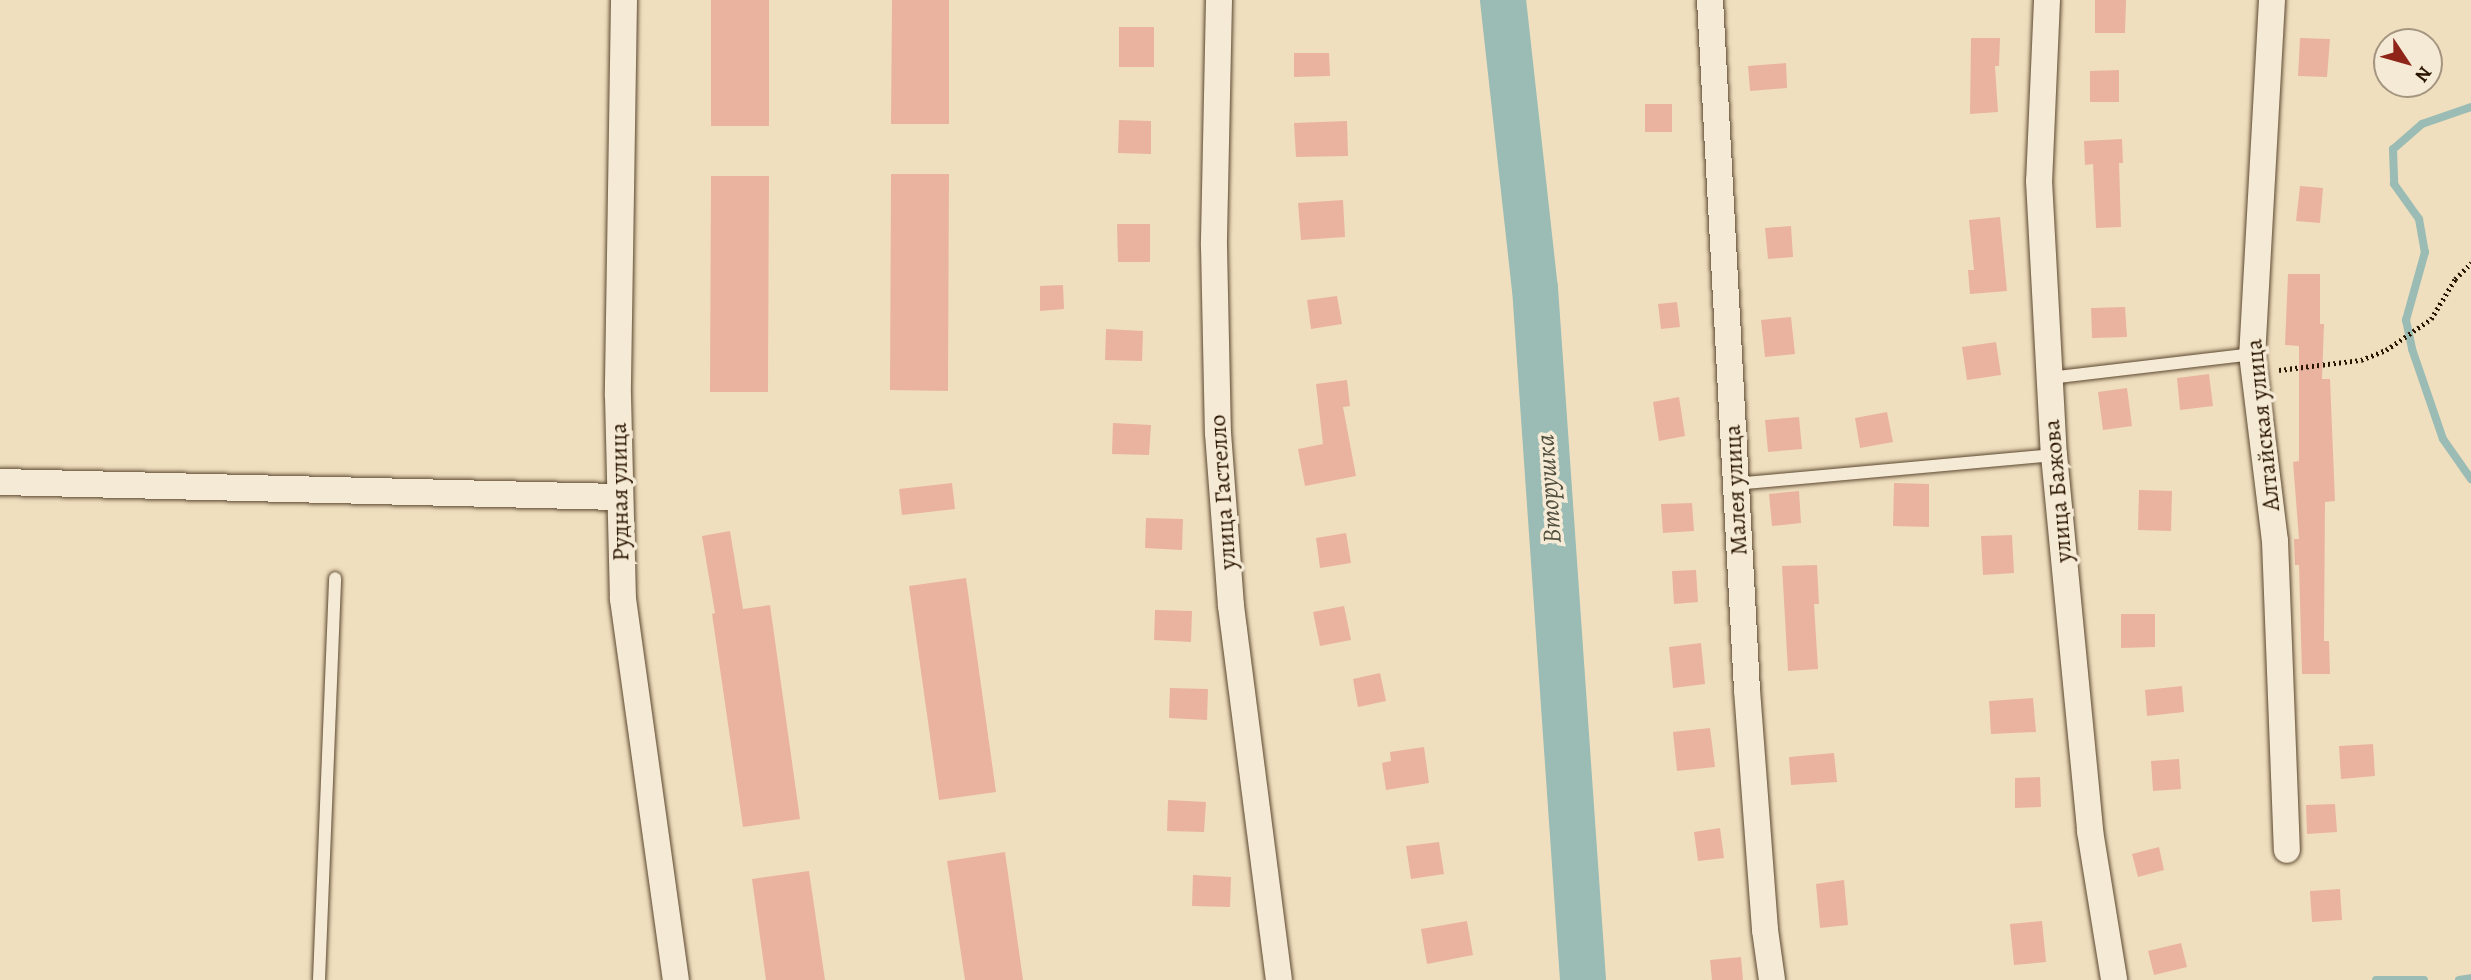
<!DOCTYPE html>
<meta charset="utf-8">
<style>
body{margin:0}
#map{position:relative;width:2471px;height:980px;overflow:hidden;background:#f0dfbf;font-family:Alegreya,serif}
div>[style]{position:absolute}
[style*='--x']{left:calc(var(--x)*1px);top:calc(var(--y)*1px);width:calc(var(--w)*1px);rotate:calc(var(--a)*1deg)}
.stream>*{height:8px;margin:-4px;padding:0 4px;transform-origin:4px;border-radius:4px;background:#9abcb4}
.river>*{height:46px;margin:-23px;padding:0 23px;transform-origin:23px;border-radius:23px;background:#9abcb4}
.building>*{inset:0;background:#e9b3a0}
.path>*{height:4.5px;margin-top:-2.25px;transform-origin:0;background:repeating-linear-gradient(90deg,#2a1500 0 2px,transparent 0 5.5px)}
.roads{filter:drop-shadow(0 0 2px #5c4830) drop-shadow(0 0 2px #5c4830)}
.service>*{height:12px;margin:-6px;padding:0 6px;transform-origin:6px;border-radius:6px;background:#f5ead5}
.minor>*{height:26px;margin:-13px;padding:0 13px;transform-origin:13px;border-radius:13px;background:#f5ead5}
span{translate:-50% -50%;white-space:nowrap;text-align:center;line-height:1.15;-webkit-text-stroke:7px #f5ead5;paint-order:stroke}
.street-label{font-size:24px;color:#2a1500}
.water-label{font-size:26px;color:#514f3f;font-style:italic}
.north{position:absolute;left:2373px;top:28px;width:70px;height:70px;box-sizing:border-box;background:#f5ead5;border:2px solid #a49580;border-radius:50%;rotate:126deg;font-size:19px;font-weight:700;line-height:28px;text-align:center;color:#2a1500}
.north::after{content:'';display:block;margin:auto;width:24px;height:32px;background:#8f2418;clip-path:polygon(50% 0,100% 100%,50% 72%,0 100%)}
</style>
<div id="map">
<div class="stream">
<div style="--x:2471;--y:107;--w:52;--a:160.9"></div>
<div style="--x:2422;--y:124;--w:38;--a:139"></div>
<div style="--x:2393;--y:149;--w:35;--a:88"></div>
<div style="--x:2394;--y:184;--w:43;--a:54.5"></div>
<div style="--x:2419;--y:219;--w:34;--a:80"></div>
<div style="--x:2425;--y:252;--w:71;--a:105.6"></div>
<div style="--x:2406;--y:320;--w:30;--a:78"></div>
<div style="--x:2412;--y:349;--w:95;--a:71"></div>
<div style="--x:2443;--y:439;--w:49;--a:55"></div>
<div style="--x:2376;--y:980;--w:48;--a:0"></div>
<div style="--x:2459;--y:980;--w:12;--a:-9"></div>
</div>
<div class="river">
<div style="--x:1503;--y:0;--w:290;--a:83.7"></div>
<div style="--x:1535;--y:288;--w:694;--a:86.03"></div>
</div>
<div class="building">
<div style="clip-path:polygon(711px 0,769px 0,769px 126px,711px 126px)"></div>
<div style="clip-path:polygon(892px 0,949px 0,949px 124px,891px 124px)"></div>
<div style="clip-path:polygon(2095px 0,2126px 0,2125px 33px,2095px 33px)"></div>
<div style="clip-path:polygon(1119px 27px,1154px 27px,1154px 67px,1119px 67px)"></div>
<div style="clip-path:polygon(1971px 38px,2000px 38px,1999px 66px,1995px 66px,1998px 112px,1970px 114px)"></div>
<div style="clip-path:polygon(2300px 38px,2330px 39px,2327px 77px,2298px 76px)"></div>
<div style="clip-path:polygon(1294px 53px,1329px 53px,1330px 76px,1294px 77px)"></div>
<div style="clip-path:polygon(1786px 63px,1787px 88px,1750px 91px,1748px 66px)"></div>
<div style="clip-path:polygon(2119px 70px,2119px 102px,2090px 102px,2090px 71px)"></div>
<div style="clip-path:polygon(1645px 104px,1672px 104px,1672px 132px,1645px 132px)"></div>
<div style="clip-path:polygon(1119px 120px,1151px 121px,1151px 154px,1118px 153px)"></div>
<div style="clip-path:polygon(1347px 121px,1348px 156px,1296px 157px,1294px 123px)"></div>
<div style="clip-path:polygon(2122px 139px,2123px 163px,2119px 163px,2121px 227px,2096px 228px,2093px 164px,2085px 165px,2084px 141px)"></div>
<div style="clip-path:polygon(891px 174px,949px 174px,948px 391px,890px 390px)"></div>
<div style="clip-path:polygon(711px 176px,769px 176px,768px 392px,710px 392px)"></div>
<div style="clip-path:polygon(2300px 186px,2323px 188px,2320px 223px,2296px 221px)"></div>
<div style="clip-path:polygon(1343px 200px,1345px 237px,1301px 240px,1298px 203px)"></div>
<div style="clip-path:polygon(2000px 217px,2007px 291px,1970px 294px,1968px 270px,1974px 270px,1969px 220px)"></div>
<div style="clip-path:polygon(1117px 224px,1150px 224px,1150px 262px,1118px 262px)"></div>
<div style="clip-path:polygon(1791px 226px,1793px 257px,1768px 259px,1765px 228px)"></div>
<div style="clip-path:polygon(2288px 274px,2320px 274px,2320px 324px,2324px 324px,2322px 379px,2330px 379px,2335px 501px,2325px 502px,2324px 641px,2329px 641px,2330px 674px,2302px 674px,2299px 565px,2295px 565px,2294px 539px,2299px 539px,2293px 462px,2299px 461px,2299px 346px,2285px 345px)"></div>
<div style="clip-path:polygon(1063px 285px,1064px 309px,1040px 311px,1040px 286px)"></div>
<div style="clip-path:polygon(1337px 296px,1342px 324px,1311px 329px,1307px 300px)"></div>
<div style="clip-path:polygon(1677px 302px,1680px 327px,1661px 329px,1658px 304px)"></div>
<div style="clip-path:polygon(2125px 307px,2127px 337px,2092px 338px,2091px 308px)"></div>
<div style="clip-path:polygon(1791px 317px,1795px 354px,1765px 357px,1761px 320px)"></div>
<div style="clip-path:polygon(1106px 329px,1143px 331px,1142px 361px,1105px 360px)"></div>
<div style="clip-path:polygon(1996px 342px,2001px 375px,1967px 380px,1962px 347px)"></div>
<div style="clip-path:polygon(2209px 374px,2213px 406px,2180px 410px,2177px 378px)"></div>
<div style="clip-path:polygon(1347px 380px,1350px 406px,1343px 407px,1356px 476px,1305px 486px,1298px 449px,1323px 444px,1316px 384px)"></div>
<div style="clip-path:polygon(2127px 388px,2132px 426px,2103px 430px,2098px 392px)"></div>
<div style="clip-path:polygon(1679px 397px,1685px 436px,1659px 441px,1653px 402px)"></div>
<div style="clip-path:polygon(1887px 412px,1893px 442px,1860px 448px,1855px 418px)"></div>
<div style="clip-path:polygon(1799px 417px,1802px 449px,1768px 452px,1765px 420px)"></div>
<div style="clip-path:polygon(1113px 423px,1151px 425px,1149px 455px,1112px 454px)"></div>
<div style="clip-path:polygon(952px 483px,955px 509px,902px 515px,899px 489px)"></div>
<div style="clip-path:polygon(1894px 483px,1929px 484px,1929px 527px,1893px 526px)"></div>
<div style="clip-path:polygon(2139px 490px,2172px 491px,2171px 531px,2138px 530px)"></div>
<div style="clip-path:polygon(1799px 491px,1801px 523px,1772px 526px,1769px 494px)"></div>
<div style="clip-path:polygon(1692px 503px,1694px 531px,1663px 533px,1661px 504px)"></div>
<div style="clip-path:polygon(1146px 518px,1183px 519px,1182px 550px,1145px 548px)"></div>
<div style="clip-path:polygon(730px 531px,743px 609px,770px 605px,800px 819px,743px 827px,712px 614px,715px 613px,702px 536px)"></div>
<div style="clip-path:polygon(1346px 533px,1351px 563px,1320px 568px,1316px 538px)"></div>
<div style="clip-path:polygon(2012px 535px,2014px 573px,1983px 575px,1981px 536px)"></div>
<div style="clip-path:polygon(1817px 565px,1819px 604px,1814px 604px,1818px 669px,1788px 671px,1782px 566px)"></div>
<div style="clip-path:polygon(1696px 570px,1698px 602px,1674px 604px,1672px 571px)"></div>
<div style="clip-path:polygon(966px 578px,996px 792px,939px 800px,909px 586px)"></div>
<div style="clip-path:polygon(1344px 606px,1351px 640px,1320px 646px,1313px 612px)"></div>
<div style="clip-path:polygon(1155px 610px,1192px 611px,1191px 642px,1154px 640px)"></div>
<div style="clip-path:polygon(2121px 614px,2155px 614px,2155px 647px,2121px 648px)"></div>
<div style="clip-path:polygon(1701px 643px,1705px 684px,1673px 688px,1669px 647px)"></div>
<div style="clip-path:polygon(1380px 673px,1386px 701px,1358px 707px,1353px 679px)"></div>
<div style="clip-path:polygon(2182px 686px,2184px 712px,2147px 716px,2145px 690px)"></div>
<div style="clip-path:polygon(1170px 688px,1208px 689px,1207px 720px,1169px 718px)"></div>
<div style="clip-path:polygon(2033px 698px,2036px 732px,1991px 734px,1989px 701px)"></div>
<div style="clip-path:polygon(1710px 728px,1715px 767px,1677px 771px,1673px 732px)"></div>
<div style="clip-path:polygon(2373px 744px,2375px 776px,2341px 779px,2339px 746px)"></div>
<div style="clip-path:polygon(1424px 747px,1429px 783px,1386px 790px,1382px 763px,1391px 761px,1390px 752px)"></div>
<div style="clip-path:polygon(1834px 753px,1837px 782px,1791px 785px,1789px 757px)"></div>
<div style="clip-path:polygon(2179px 759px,2181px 789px,2153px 791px,2151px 761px)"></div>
<div style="clip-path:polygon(2040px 777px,2041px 807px,2015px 808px,2015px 778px)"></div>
<div style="clip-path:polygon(1168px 800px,1206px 802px,1204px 832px,1167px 831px)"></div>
<div style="clip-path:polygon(2335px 804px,2337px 832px,2307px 834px,2306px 805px)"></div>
<div style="clip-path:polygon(1720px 828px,1724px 858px,1698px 861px,1694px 832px)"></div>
<div style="clip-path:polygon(1439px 842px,1444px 874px,1411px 879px,1406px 846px)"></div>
<div style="clip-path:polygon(2159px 847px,2164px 870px,2138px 877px,2132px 854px)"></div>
<div style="clip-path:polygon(1005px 852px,1023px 980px,965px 980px,947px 861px)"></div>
<div style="clip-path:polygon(809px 871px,825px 980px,766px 980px,752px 879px)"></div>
<div style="clip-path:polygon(1193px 875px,1231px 877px,1230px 907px,1192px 906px)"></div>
<div style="clip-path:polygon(1844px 880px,1848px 925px,1820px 928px,1816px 884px)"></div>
<div style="clip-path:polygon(2340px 889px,2342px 920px,2312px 922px,2310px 891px)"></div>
<div style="clip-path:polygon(1467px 921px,1473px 955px,1427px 964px,1421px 929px)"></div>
<div style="clip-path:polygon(2042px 921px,2046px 962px,2014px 965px,2010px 924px)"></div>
<div style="clip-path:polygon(2181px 943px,2187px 967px,2154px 975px,2148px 951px)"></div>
<div style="clip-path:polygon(1741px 957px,1743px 980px,1712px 980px,1710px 960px)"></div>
</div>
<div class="path">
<div style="--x:2279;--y:370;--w:83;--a:-7"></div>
<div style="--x:2361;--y:360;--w:27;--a:-22"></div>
<div style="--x:2386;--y:350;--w:55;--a:-34.6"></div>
<div style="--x:2431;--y:319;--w:47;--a:-59"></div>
<div style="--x:2455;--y:279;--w:23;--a:-45"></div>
</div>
<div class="roads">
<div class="service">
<div style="--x:2049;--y:378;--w:204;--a:-6.7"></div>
<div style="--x:1735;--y:484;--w:320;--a:-5.2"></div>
<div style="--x:319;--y:980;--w:402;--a:-87.7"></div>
</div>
<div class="minor">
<div style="--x:624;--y:0;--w:396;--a:90.9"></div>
<div style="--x:618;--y:396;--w:203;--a:88.6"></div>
<div style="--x:623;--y:599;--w:385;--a:82.1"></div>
<div style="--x:1219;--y:0;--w:246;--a:91.2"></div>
<div style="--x:1214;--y:246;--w:187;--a:88.8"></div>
<div style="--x:1218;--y:433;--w:173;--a:85.7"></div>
<div style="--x:1231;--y:606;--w:377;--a:82.7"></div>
<div style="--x:1710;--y:0;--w:691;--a:86.93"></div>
<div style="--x:1747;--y:690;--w:241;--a:85.7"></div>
<div style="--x:1765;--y:930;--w:50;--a:82"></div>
<div style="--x:2047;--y:0;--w:181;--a:92.5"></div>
<div style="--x:2039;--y:181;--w:274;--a:86.9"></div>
<div style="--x:2054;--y:455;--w:378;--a:84.5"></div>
<div style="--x:2090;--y:831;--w:151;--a:80.8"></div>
<div style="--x:2272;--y:0;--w:355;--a:93.2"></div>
<div style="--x:2252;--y:354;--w:188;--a:83"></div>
<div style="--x:2275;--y:541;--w:309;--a:87.8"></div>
<div style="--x:0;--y:482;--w:620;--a:1.39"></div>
</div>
</div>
<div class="street-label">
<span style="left:2263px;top:425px;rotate:-96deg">Алтайская улица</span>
<span style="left:1736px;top:490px;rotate:-93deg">Малея улица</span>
<span style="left:2058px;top:491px;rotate:-95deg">улица Бажова</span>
<span style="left:620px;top:492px;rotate:-91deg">Рудная улица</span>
<span style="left:1223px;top:492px;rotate:-94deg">улица Гастелло</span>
</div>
<div class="water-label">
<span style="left:1549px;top:489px;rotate:-94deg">Вторушка</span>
</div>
<div class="north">N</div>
</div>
